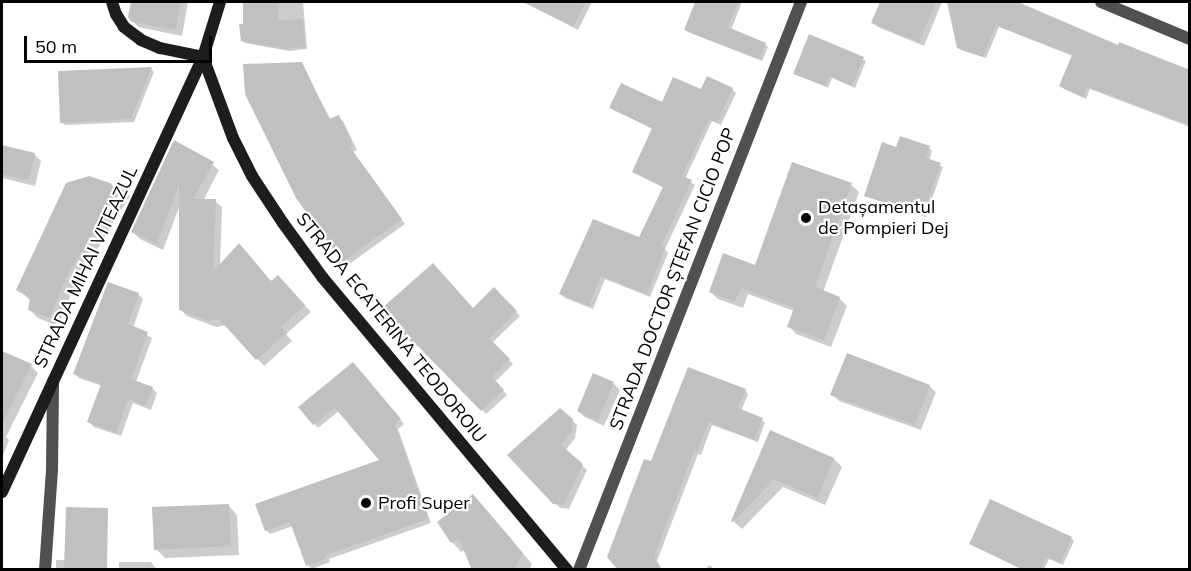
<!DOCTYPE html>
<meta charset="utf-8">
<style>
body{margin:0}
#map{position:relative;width:1191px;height:571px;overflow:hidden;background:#fff;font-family:Mulish,sans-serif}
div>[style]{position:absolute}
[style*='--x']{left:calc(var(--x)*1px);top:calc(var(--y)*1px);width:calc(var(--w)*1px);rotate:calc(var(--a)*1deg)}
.shadow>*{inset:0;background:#0003}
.building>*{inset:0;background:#c0c0c0}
.street>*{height:12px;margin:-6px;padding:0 6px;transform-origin:6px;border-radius:6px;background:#505050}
.secondary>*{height:12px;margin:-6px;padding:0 6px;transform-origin:6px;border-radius:6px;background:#1d1d1d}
.dots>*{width:16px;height:16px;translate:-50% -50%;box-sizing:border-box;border:3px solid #fff;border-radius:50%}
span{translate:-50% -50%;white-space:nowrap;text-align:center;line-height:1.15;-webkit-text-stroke:4.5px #fff;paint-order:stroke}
.poi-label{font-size:18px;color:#000}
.left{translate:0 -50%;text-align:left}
.street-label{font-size:18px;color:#000}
.frame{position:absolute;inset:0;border:3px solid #000;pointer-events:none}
.scale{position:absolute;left:24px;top:36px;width:188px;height:27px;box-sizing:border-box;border:3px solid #000;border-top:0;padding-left:8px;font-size:18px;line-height:21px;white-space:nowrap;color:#000;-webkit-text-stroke:4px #fff;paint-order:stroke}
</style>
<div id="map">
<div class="shadow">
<div style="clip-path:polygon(132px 2px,188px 2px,182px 36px,138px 27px,129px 17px)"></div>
<div style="clip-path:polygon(245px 2px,303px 2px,307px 49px,289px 51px,245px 43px,242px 40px)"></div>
<div style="clip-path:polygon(527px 2px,592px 2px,578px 30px)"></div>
<div style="clip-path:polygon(696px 2px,742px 2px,731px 30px,765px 44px,768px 47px,762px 61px,688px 32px,685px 30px)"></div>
<div style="clip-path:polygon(881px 2px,942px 2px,924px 46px,878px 27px,873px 23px)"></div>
<div style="clip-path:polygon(948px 2px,1012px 2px,1119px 47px,1190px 72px,1190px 127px,1090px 89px,1086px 99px,1064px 89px,1061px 86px,1073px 56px,999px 27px,986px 58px,961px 50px,958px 47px)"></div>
<div style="clip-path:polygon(810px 36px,866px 61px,855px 88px,832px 78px,828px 88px,795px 73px)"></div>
<div style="clip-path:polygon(301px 64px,331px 120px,338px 117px,343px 121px,357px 150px,353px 152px,405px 224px,348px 265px,344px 261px)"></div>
<div style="clip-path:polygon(151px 69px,154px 72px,134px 122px,65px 125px,62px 122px)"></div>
<div style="clip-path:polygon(732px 89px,736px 93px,721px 125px,712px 121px,685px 179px,695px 185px,665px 249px,668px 253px,650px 297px,605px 279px,593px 309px,565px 298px,561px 294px,640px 239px,664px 188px,634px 172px,654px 130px,611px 108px,662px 104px,702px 91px)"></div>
<div style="clip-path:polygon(174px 142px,199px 154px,219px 170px,203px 201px,215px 201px,222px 207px,220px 267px,284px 284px,311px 312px,286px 334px,292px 341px,264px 366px,227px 325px,216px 327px,187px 316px,180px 309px,180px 205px,163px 250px,140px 239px,133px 232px)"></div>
<div style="clip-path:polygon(2px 147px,35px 155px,41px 161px,35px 186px,2px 178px)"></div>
<div style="clip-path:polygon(929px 148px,932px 151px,929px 161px,943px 167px,926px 217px,866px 196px,897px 149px)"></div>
<div style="clip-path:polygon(851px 185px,859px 192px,823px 292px,839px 298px,847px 306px,831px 347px,796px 334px,789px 326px,794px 311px,748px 294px,743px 308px,718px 299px,711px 292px,756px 267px)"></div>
<div style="clip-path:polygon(121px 188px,130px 196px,74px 287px,58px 326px,38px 318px,29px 309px,31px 301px,18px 289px)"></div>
<div style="clip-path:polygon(494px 289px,520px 316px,492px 343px,513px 364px,495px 382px,507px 395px,486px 414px,419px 345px,417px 346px,413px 342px,473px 310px)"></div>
<div style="clip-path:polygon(138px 294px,143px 299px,133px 328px,152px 338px,136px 382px,152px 388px,157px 393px,151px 410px,133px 403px,121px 436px,94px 427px,89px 422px,102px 386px,79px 378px,74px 373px)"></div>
<div style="clip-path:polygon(2px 352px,31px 366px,38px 373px,6px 437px,9px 440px,2px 458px)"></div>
<div style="clip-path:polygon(357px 367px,404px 424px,398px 429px,431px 523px,329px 559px,330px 562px,312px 569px,308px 565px,293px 526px,270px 534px,266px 530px,381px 461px,339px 411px,318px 428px,300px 407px)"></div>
<div style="clip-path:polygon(594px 375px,614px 384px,620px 390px,604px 426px,585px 417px,578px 411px)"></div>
<div style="clip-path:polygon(929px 386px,936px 392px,921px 430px,839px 401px,832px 394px)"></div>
<div style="clip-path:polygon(745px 390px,748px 394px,741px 411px,765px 422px,758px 442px,712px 425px,701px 455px,698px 454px,657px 561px,662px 570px,619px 570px,652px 463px)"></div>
<div style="clip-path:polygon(572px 420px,577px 425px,575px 438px,565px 451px,587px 470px,569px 509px,560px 508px,510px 455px)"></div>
<div style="clip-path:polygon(771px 432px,834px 459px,842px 467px,825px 505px,783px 487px,742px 529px,733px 521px)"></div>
<div style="clip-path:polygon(228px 505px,237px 515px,239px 555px,165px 558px,156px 549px)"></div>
<div style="clip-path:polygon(482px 505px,532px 564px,529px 570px,474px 570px,465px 550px,461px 552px,452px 542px)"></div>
<div style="clip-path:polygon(1071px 538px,1074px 541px,1063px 565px,1049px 559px,1044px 570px,1023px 570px,971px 544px)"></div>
<div style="clip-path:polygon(56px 560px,80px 560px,87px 570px,56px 570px)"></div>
<div style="clip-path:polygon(119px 562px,151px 562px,157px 570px,119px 570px)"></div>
<div style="clip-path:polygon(710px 565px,714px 570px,704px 570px)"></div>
</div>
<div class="building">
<div style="clip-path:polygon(131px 2px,181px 2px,176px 30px,132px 22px,128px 17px)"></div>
<div style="clip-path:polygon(243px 2px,279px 2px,278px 21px,303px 19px,305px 47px,285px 49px,241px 41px,239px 24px,243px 24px)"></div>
<div style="clip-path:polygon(523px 2px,586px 2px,573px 27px)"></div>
<div style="clip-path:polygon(695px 2px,738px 2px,728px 27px,766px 43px,759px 59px,684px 30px)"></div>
<div style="clip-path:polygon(880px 2px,936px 2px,919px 42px,871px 23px)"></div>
<div style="clip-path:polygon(947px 2px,1018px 2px,1118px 45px,1119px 42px,1190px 70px,1190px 125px,1087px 87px,1083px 97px,1059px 86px,1072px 55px,996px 25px,983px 57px,957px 48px)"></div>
<div style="clip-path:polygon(809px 34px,864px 57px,852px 86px,829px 76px,825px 86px,793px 74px)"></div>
<div style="clip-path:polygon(302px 62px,329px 119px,339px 115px,353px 145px,350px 147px,402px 219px,342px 262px,296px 198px,245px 94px,243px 64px)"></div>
<div style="clip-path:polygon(152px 67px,131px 119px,60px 123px,58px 71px)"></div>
<div style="clip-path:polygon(707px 76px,733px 88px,717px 123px,709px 119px,682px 176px,692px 180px,661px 246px,665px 248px,647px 294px,601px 276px,589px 306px,559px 294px,593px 219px,639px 237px,663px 187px,632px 172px,652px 128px,609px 108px,621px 83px,662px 102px,673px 77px,701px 89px)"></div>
<div style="clip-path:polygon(900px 136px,930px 146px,926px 158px,941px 163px,923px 215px,864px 196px,882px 142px,896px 147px)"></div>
<div style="clip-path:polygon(174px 140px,214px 162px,193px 199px,216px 199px,213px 272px,239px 243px,271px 281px,278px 275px,305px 305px,281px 327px,287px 333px,256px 360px,219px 319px,208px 321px,179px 310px,179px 184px,157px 244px,131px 232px)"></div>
<div style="clip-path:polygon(2px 145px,35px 153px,29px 180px,2px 174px)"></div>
<div style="clip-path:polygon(792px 162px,852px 183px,815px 287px,840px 297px,824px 340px,787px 327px,794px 308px,741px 288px,735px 302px,709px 292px,723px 253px,755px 265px)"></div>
<div style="clip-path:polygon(89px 176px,122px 187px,66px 278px,50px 318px,28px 310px,30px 298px,16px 290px,66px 183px)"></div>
<div style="clip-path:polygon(433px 263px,473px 308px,494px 287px,517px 311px,489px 338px,510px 359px,492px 377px,504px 390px,481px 411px,414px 342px,412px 343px,381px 309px)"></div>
<div style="clip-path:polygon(108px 282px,139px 293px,128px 324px,148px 332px,131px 379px,153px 387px,146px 406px,128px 399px,116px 433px,87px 422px,101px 384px,73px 374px)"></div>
<div style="clip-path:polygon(2px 351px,32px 364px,2px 424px)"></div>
<div style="clip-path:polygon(847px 353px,930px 385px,915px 425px,830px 395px)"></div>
<div style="clip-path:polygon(353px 362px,401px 419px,395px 424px,428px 519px,326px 555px,327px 558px,306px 566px,290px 522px,265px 531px,255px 504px,379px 460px,335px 408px,313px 425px,298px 407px)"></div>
<div style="clip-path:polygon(688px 367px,746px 389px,738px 408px,763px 418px,754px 440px,709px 422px,697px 452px,694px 451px,654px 557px,662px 570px,618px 570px,607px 557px,644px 459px,651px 461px)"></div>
<div style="clip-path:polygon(593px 373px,614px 382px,598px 421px,577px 411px)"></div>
<div style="clip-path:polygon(560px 408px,573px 419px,571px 433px,561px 445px,583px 464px,564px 505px,553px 504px,507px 455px)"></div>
<div style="clip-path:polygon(770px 430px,834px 458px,817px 498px,774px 479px,733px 522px,731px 521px)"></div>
<div style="clip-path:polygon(473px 494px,523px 553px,514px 570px,472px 570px,459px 539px,451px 543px,437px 522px)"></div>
<div style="clip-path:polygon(990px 499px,1072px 537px,1060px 563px,1046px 557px,1040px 570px,1024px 570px,969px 544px)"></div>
<div style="clip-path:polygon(229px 504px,231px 546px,154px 550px,152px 507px)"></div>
<div style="clip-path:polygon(66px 507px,108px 508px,107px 570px,64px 570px)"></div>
</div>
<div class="street">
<div style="--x:1101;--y:2;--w:96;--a:22.6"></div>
<div style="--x:45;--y:570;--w:101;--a:-86"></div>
<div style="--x:52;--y:469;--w:88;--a:-89.3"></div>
<div style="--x:579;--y:570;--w:610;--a:-68.65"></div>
</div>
<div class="secondary">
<div style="--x:112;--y:2;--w:13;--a:72"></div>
<div style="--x:116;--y:14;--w:15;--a:58"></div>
<div style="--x:124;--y:27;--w:21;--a:37"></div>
<div style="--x:141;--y:40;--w:21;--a:23"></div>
<div style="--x:160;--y:48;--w:44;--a:11.8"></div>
<div style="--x:203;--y:57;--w:86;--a:69.7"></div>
<div style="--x:233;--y:138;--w:42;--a:63.4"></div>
<div style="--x:252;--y:176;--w:56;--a:56.6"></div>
<div style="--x:283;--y:223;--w:68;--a:54"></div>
<div style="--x:323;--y:278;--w:381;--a:50.1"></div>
<div style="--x:2;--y:492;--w:479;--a:-65.2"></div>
<div style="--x:203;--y:57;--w:58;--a:-72.8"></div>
</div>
<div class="dots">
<div style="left:806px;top:218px;background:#000"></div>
<div style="left:366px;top:503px;background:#000"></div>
</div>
<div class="poi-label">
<span class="left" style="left:818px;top:218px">Detașamentul<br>de Pompieri Dej</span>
<span class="left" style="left:378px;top:503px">Profi Super</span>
</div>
<div class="street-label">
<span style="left:86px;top:267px;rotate:-65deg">STRADA MIHAI VITEAZUL</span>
<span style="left:673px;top:279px;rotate:-69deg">STRADA DOCTOR ȘTEFAN CICIO POP</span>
<span style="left:391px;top:328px;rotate:51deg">STRADA ECATERINA TEODOROIU</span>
</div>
<div class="frame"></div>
<div class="scale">50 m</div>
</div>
